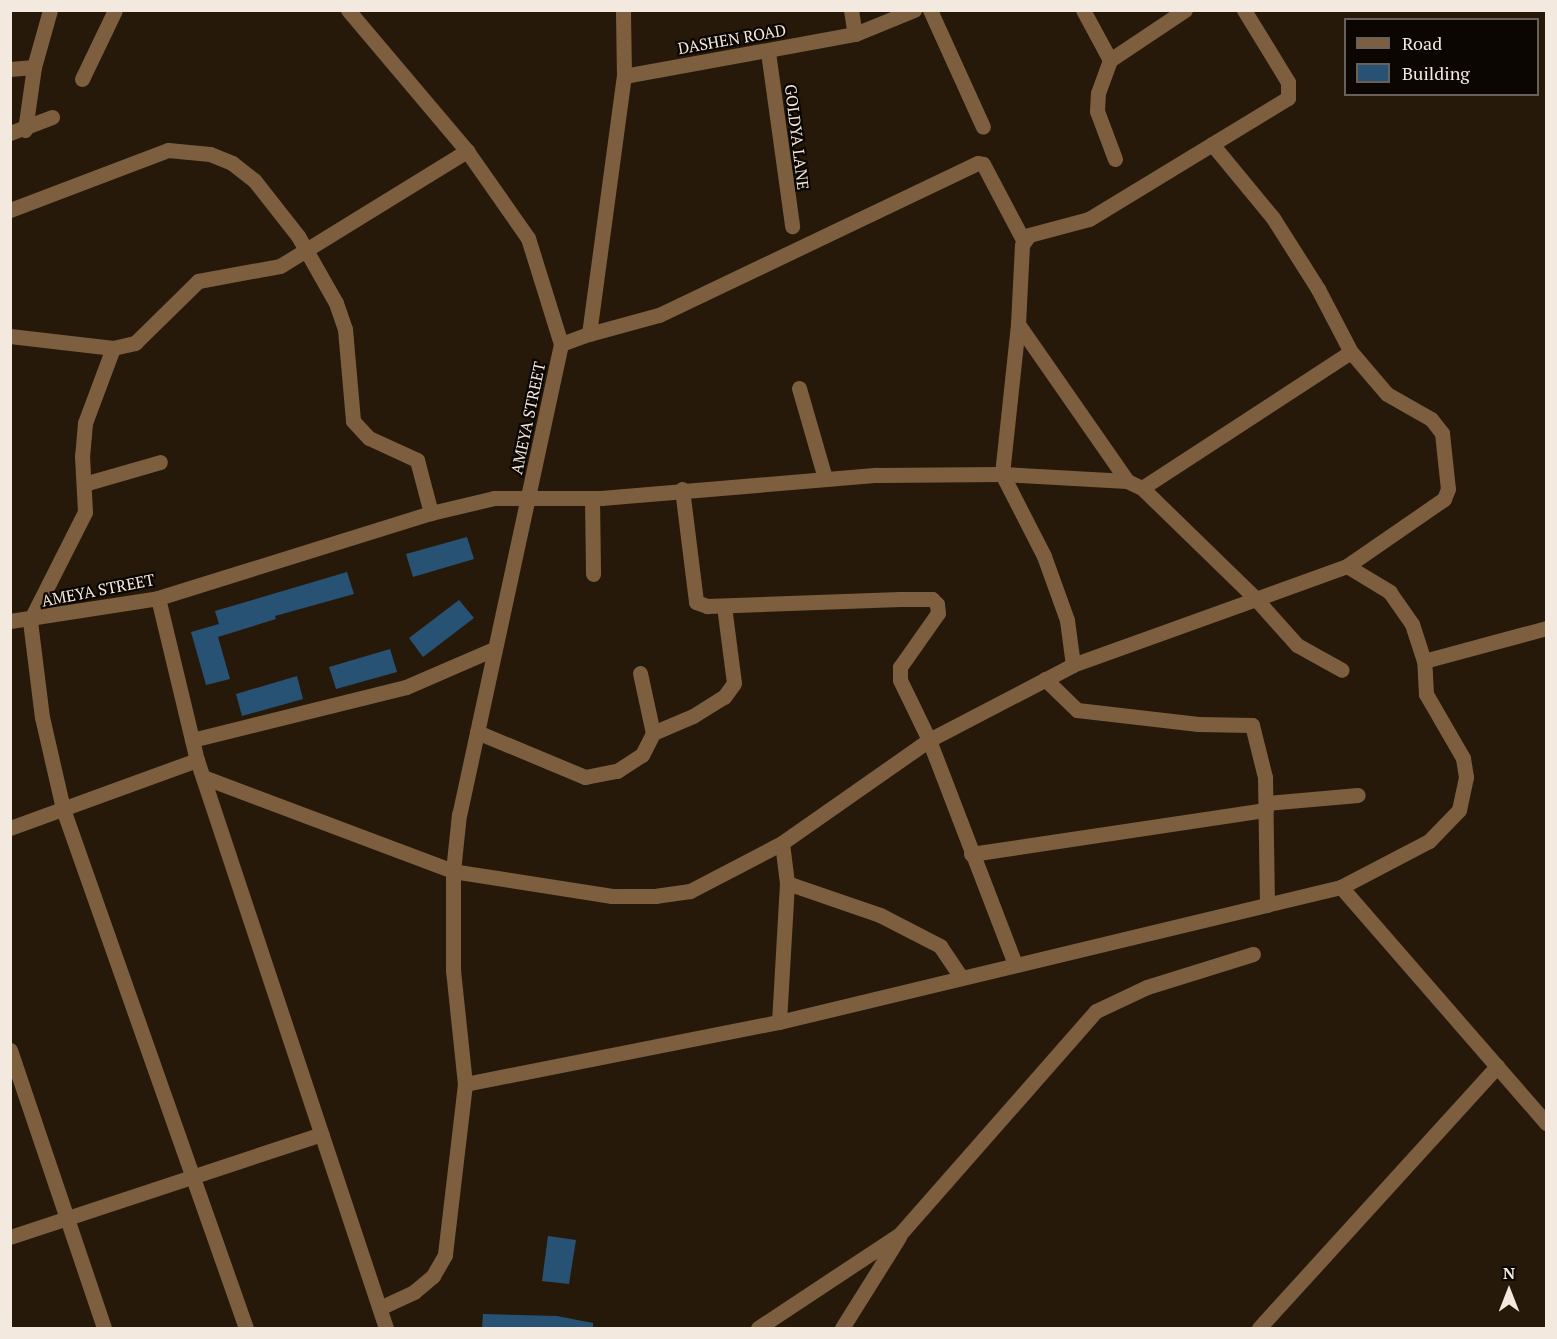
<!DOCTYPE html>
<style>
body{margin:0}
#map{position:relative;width:1557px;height:1339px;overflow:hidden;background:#271909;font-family:"PT Serif",serif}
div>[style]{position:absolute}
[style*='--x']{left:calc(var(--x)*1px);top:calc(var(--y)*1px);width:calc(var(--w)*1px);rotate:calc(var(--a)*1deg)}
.building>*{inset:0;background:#275274}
.minor>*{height:15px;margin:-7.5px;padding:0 7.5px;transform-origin:7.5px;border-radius:7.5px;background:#7d5f3f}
span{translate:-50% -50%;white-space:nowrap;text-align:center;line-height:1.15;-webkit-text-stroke:4.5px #0b0602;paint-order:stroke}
.street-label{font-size:16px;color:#f3e9df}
.frame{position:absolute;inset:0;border:12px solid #f3e9df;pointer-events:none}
.legend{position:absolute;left:1344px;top:18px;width:195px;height:78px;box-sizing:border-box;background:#0b0602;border:2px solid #68615a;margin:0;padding:8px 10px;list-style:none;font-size:18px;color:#f3e9df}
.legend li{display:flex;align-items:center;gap:12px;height:30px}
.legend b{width:30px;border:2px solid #68615a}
.north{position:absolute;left:1479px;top:1261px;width:60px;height:60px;-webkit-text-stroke:4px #0b0602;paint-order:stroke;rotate:0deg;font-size:16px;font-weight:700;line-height:24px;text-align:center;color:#f3e9df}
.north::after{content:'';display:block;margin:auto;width:21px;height:27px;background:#f3e9df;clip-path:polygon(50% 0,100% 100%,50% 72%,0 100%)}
</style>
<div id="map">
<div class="building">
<div style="clip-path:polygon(467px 537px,474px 559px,413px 577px,406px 554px)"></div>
<div style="clip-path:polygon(347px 572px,354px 594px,275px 616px,276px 619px,218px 637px,230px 679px,206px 685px,191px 632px,219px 624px,215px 611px)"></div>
<div style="clip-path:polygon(459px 600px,474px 618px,423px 657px,409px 638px)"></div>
<div style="clip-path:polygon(390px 649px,397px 672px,336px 689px,329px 667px)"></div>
<div style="clip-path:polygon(297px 676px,303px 699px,242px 716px,236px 694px)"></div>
<div style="clip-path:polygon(548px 1236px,576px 1240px,569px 1284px,542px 1281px)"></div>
<div style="clip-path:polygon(483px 1314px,557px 1316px,593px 1323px,593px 1329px,482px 1329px)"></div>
</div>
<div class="minor">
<div style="--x:348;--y:10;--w:185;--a:49.8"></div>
<div style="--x:467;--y:151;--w:106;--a:55"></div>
<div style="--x:528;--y:238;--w:111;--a:72.7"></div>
<div style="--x:561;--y:344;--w:481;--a:102.2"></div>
<div style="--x:459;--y:814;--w:57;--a:96"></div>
<div style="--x:453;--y:871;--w:99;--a:90"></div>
<div style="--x:453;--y:970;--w:115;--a:84"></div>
<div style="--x:465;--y:1084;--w:172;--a:96.7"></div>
<div style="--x:445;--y:1255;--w:24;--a:120"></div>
<div style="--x:433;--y:1276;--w:25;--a:140"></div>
<div style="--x:414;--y:1292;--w:38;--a:155"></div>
<div style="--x:851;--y:10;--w:24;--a:81"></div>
<div style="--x:930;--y:10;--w:128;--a:65.6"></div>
<div style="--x:1083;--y:10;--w:57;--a:61.6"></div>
<div style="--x:768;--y:52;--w:176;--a:82.1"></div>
<div style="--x:10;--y:69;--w:24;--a:-5"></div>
<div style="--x:624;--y:76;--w:235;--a:-10.3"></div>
<div style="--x:855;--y:34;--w:64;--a:-22.1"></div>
<div style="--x:82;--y:79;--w:76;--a:-64.4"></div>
<div style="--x:25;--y:130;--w:64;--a:-81.9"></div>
<div style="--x:34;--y:67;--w:59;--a:-74.3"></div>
<div style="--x:10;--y:133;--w:45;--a:-20.9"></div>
<div style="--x:1212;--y:144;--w:96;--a:50.5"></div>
<div style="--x:1273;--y:218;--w:84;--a:57.6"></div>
<div style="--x:1318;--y:289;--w:71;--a:62.4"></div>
<div style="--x:1351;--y:352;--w:55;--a:49.4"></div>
<div style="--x:1387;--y:394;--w:51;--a:29.6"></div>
<div style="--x:1431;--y:419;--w:18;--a:52"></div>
<div style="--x:1442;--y:433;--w:56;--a:83.9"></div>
<div style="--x:1448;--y:489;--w:11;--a:112"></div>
<div style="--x:1444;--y:499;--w:118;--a:145.4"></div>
<div style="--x:1347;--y:566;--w:97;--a:160.1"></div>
<div style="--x:1256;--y:599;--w:62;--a:48.3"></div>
<div style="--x:1297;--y:645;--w:51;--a:29.1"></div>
<div style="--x:1115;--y:159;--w:51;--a:-110.6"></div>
<div style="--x:1097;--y:111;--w:18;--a:-87"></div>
<div style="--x:1098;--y:93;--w:35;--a:-70"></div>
<div style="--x:1110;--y:60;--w:90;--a:-33.7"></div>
<div style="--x:10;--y:210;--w:169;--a:-20.8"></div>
<div style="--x:168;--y:150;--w:42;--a:5.4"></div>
<div style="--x:210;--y:154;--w:24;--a:22"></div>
<div style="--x:232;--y:163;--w:28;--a:38"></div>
<div style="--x:254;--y:180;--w:71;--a:51.8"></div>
<div style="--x:298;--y:236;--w:77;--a:60.4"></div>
<div style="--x:336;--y:303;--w:28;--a:71"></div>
<div style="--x:345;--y:329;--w:92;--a:85"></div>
<div style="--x:353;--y:421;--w:23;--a:47"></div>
<div style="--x:369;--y:438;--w:53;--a:24.6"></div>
<div style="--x:417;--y:460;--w:55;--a:75.2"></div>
<div style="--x:1018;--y:324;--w:191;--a:55.2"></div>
<div style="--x:589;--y:334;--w:73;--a:-15.2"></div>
<div style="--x:659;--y:315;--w:353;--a:-25.5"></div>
<div style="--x:978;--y:163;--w:5;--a:11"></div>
<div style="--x:983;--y:164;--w:86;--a:62.2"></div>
<div style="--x:10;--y:336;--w:104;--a:6.6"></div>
<div style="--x:113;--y:348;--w:23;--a:-13"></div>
<div style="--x:135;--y:343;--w:88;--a:-44.5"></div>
<div style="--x:198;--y:281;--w:83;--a:-10.4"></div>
<div style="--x:280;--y:266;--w:220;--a:-31.6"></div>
<div style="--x:561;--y:344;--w:30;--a:-20"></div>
<div style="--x:589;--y:334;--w:260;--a:-82.3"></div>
<div style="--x:624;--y:76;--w:66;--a:-90.9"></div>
<div style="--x:113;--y:348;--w:80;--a:110.5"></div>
<div style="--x:85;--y:423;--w:33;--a:95"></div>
<div style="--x:82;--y:456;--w:56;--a:86.9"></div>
<div style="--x:85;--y:512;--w:122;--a:116.8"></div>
<div style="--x:30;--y:621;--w:97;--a:82.9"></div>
<div style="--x:42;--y:717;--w:94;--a:77.1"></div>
<div style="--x:63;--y:809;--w:550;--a:70.58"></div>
<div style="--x:799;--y:388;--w:94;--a:73.9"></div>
<div style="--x:84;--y:484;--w:79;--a:-16.1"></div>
<div style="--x:1142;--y:488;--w:249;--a:-33.1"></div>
<div style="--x:682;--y:489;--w:114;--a:82.9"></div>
<div style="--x:696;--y:602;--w:12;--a:20"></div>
<div style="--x:707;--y:606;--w:193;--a:-2.1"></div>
<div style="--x:900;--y:599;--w:32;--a:0"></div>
<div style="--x:932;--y:599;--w:7;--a:45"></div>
<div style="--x:937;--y:604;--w:9;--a:84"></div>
<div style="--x:938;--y:613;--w:66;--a:125.1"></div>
<div style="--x:900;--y:667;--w:13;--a:90"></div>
<div style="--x:900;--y:680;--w:67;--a:64.2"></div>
<div style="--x:929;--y:740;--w:240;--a:69"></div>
<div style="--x:592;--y:498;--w:76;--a:89.2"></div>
<div style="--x:158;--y:598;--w:167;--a:76.5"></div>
<div style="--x:197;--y:760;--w:599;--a:71.6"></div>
<div style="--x:10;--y:621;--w:150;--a:-8.8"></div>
<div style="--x:158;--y:598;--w:286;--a:-17.3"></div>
<div style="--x:431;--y:513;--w:65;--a:-13.4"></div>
<div style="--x:494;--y:498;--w:107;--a:0"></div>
<div style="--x:601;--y:498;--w:277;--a:-4.8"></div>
<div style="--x:877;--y:475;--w:125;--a:-0.5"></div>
<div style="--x:1002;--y:474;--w:125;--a:3.2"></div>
<div style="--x:1127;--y:481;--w:17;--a:25"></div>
<div style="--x:1142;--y:488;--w:159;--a:44.2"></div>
<div style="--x:1256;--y:599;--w:195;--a:160.2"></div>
<div style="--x:1073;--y:665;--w:162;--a:152.5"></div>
<div style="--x:929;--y:740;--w:179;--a:145"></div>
<div style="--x:782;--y:843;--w:104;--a:152.4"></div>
<div style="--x:690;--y:891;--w:34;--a:172"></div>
<div style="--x:656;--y:896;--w:44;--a:180"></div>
<div style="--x:612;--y:896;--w:161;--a:-171.1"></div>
<div style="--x:453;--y:871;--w:267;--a:-159.4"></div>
<div style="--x:1424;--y:661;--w:126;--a:-15.1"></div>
<div style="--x:1073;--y:665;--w:45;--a:-97.6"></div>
<div style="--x:1067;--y:620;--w:68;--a:-109.8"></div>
<div style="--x:1044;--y:556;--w:92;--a:-117.1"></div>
<div style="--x:1002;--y:474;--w:151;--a:-83.9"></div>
<div style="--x:1018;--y:324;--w:79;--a:-87.1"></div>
<div style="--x:1022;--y:245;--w:12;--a:-55"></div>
<div style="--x:1029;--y:235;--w:62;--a:-14.9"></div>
<div style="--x:1089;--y:219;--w:233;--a:-31.3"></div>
<div style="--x:1288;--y:98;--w:16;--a:-90"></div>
<div style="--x:1288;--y:82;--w:84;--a:-121.4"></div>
<div style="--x:640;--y:673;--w:61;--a:77.8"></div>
<div style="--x:1045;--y:679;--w:45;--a:44.1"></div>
<div style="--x:1077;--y:710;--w:122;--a:6.6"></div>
<div style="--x:1198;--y:724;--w:54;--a:1.1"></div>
<div style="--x:1252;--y:725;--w:54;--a:76"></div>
<div style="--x:1265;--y:777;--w:128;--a:89.1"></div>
<div style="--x:477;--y:732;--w:117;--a:22.6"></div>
<div style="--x:585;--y:777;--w:33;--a:-11"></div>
<div style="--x:617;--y:771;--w:30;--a:-33"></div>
<div style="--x:642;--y:755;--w:25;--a:-63"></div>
<div style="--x:653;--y:733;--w:43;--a:-23"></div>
<div style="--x:693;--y:716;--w:36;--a:-32"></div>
<div style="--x:724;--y:697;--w:17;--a:-54"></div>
<div style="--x:734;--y:683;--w:78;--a:-97.4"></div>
<div style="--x:192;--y:740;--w:220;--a:-13.9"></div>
<div style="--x:406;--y:687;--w:96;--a:-23.4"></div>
<div style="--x:1266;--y:803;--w:92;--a:-5"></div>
<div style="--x:10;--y:828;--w:199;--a:-20"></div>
<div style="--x:971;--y:854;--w:298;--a:-8.5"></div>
<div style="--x:787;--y:883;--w:98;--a:19"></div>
<div style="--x:880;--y:915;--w:68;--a:27.3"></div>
<div style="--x:940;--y:946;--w:37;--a:56"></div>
<div style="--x:1341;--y:887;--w:99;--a:-27.6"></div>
<div style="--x:1429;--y:841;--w:43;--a:-45.9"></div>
<div style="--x:1459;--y:810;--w:34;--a:-78"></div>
<div style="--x:1466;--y:777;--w:19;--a:-99"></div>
<div style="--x:1463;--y:758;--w:74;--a:-120"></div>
<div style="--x:1426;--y:694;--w:33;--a:-93"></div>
<div style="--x:1424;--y:661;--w:39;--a:-108"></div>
<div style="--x:1412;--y:624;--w:39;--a:-125"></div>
<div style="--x:1390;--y:592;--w:50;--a:-148.8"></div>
<div style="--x:779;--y:1022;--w:139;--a:-86.7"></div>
<div style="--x:787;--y:883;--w:40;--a:-97.1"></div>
<div style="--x:10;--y:1050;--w:293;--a:71.3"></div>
<div style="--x:465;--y:1084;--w:320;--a:-11.2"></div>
<div style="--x:779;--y:1022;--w:578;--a:-13.51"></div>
<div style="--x:1341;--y:887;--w:313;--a:49"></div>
<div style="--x:10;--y:1237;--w:328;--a:-18.3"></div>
<div style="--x:758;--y:1328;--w:170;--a:-33.5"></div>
<div style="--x:900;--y:1234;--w:297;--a:-48.7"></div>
<div style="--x:1096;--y:1011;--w:56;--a:-25.2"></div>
<div style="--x:1147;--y:987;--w:111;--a:-17.3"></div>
<div style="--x:842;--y:1328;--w:107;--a:-57.9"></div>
<div style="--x:1259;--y:1328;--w:354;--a:-47.7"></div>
</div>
<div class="street-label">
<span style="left:732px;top:39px;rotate:-10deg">DASHEN ROAD</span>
<span style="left:797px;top:137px;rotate:83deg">GOLDYA LANE</span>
<span style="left:528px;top:418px;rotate:-78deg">AMEYA STREET</span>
<span style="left:98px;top:590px;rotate:-11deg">AMEYA STREET</span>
</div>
<div class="frame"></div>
<ul class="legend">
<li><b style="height:8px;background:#7d5f3f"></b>Road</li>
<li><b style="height:16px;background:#275274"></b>Building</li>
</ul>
<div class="north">N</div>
</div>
